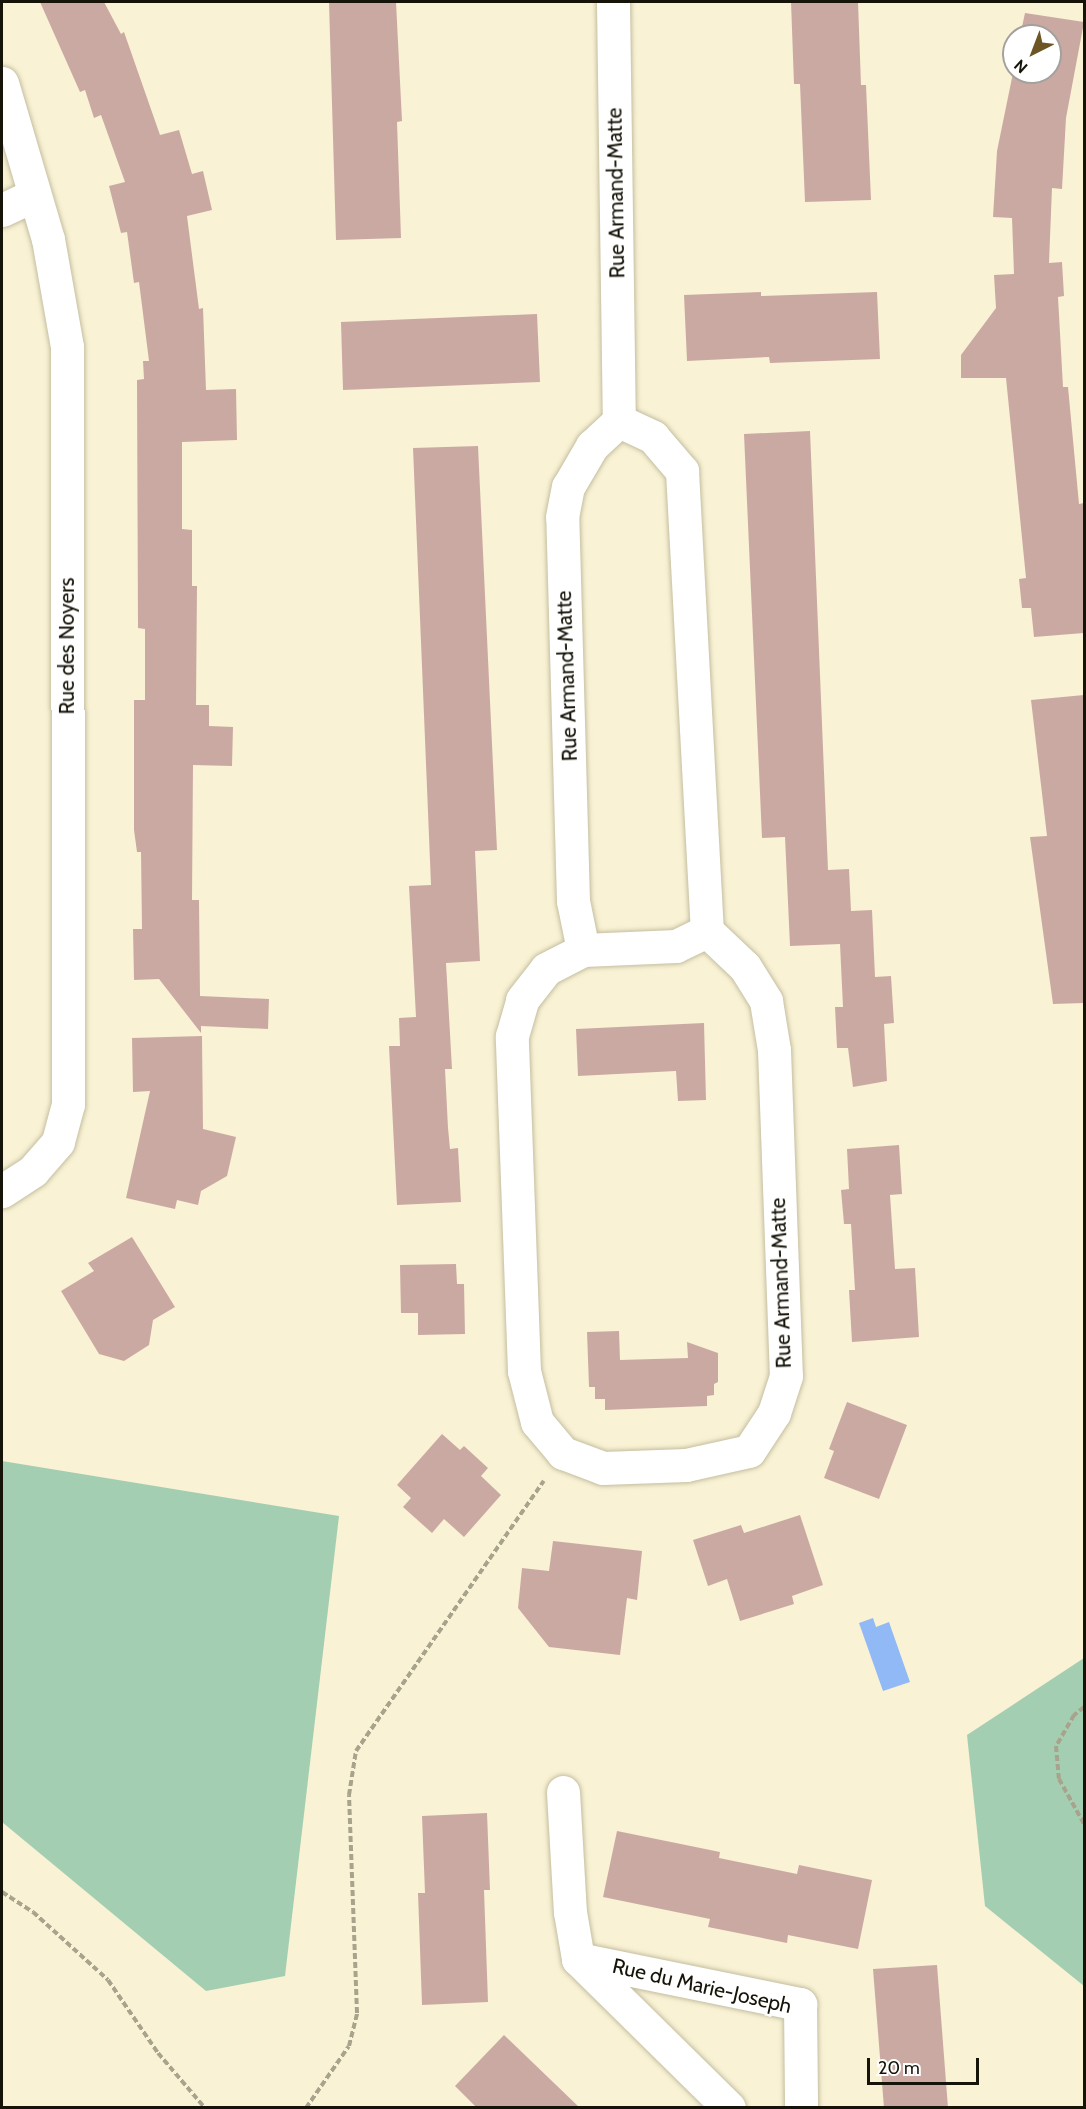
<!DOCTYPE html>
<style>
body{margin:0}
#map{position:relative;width:1086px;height:2109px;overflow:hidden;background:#f9f2d4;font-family:Cabin,sans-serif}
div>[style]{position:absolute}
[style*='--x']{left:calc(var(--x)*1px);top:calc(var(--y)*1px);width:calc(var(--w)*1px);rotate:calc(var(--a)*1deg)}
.green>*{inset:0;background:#a4ceb1}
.water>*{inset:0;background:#91b9f6}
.building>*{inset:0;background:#cba9a3}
.path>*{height:4px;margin-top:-2px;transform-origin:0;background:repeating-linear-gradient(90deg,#a8a38c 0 6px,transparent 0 9px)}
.roads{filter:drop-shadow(0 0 2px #c4bea1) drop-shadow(0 0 2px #c4bea1)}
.minor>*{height:33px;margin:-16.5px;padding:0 16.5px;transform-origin:16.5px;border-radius:16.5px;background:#fff}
span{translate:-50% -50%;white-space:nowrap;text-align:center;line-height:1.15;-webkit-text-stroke:5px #fff;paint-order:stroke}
.street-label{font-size:21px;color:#161409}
.frame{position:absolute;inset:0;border:3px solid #161409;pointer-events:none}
.north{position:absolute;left:1002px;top:24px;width:60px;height:60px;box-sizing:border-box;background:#fff;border:2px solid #a2a19d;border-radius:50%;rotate:222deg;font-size:16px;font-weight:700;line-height:24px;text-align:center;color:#161409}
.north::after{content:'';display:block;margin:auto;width:21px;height:27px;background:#6e5526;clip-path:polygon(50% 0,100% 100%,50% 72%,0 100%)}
.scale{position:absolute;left:867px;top:2058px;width:112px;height:27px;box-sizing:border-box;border:3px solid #161409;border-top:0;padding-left:8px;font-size:18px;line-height:21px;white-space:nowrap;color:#161409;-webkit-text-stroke:4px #fff;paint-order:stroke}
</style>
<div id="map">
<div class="green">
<div style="clip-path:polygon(2px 1461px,339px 1516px,285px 1976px,206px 1991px,2px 1822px)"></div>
<div style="clip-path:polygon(1084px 1658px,1084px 1986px,985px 1906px,967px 1735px)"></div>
</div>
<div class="water">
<div style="clip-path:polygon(873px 1618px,876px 1627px,889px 1622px,910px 1682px,883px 1691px,859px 1623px)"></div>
</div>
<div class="building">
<div style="clip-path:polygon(40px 2px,104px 2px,121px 34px,124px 32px,160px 135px,179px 130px,192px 174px,203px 171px,212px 210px,187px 216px,199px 309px,203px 308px,206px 390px,236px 389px,237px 440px,182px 442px,182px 529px,192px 530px,192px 586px,197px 586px,196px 705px,209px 705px,209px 726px,233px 727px,232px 766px,193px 765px,192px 900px,199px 900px,200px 996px,269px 999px,268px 1029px,201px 1026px,201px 1033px,159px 979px,134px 980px,133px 929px,142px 929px,141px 852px,137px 852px,134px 830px,134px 700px,145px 700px,145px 629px,138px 628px,137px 380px,144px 379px,143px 361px,149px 361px,139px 282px,134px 283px,127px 232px,121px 233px,109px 186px,125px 182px,101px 115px,94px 118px,85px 90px,80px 92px)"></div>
<div style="clip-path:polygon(329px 2px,396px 2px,402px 121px,397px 122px,401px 238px,336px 240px)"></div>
<div style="clip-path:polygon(791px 2px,858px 2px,861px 85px,866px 85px,871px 200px,805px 202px,800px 84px,794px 84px)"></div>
<div style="clip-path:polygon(1025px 13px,1084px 22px,1066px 118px,1062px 189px,1052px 188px,1049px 263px,1062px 262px,1064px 296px,1058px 297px,1063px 387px,1068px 387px,1079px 504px,1084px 503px,1084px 633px,1034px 637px,1031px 608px,1022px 608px,1019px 579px,1026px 578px,1006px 378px,961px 378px,961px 355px,996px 308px,994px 275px,1014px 274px,1012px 218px,993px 217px,997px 151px,1014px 68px,1014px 72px,1050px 72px,1050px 36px,1020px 36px)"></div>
<div style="clip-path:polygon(761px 292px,761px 296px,877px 292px,880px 359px,770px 363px,769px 357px,687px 361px,684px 295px)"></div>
<div style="clip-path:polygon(537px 314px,540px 382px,343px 390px,341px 322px)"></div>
<div style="clip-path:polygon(810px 431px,828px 870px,849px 869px,851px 911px,872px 910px,875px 977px,891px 976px,894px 1023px,884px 1024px,887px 1081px,853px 1087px,848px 1048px,837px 1048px,835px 1007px,843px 1007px,840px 944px,790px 946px,785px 837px,762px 838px,744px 434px)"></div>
<div style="clip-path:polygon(478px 446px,497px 850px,475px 851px,480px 961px,446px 963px,452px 1069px,445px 1069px,448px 1128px,450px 1149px,458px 1148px,461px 1202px,397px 1205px,389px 1046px,400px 1046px,399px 1018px,416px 1017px,409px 886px,431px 885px,413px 448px)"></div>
<div style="clip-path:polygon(1084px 695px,1084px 1003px,1053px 1004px,1030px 837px,1047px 836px,1031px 700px)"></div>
<div style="clip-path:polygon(704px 1023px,706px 1100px,678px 1101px,676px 1071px,578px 1076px,576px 1029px)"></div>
<div style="clip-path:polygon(202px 1036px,203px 1129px,236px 1137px,227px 1176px,201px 1191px,198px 1205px,177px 1200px,175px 1209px,126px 1198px,150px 1091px,133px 1092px,132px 1038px)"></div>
<div style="clip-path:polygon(899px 1145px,902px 1194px,890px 1195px,895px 1269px,915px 1268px,919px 1337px,852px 1342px,849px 1290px,855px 1290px,851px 1224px,844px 1224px,841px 1190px,849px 1189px,847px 1149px)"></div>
<div style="clip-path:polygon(132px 1237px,175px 1307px,153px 1320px,149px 1345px,124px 1361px,99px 1354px,61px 1291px,94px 1271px,88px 1263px)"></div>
<div style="clip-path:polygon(456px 1264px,457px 1284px,464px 1284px,465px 1334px,418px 1335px,418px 1313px,401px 1313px,400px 1265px)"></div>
<div style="clip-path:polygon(619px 1331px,620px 1360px,688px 1358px,687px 1342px,718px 1353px,718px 1382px,714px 1384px,714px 1395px,707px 1396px,707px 1406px,605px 1410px,605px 1399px,595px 1399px,595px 1387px,589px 1387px,587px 1332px)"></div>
<div style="clip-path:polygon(847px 1402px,907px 1425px,879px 1499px,824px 1478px,834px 1451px,829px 1449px)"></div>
<div style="clip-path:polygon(442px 1434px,460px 1450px,464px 1446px,488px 1468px,481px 1476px,501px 1495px,464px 1537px,444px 1519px,432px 1533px,403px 1507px,411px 1498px,397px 1485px)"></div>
<div style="clip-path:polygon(800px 1515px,823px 1585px,792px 1596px,794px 1604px,740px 1621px,727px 1579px,708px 1586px,693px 1540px,741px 1525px,744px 1533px)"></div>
<div style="clip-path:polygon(553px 1541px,642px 1551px,637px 1600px,627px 1598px,620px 1655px,549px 1647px,518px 1608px,522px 1568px,549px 1571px)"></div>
<div style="clip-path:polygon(487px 1813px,490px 1890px,484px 1890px,488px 2002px,422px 2005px,418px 1893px,425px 1893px,422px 1816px)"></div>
<div style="clip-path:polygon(617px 1831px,720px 1852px,719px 1858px,797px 1874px,799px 1865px,872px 1880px,858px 1949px,788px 1935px,787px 1943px,708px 1927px,710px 1919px,603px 1897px)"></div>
<div style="clip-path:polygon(937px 1965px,948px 2108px,884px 2108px,873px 1969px)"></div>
<div style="clip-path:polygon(504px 2035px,580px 2108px,477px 2108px,455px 2086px)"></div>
</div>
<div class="path">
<div style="--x:1084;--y:1707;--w:13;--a:141"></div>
<div style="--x:1074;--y:1715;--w:36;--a:120"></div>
<div style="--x:1056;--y:1746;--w:33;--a:85"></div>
<div style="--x:1059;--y:1779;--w:51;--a:60.9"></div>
<div style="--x:2;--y:1892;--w:37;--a:33"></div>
<div style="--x:33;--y:1912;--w:101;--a:42.2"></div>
<div style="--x:108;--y:1980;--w:88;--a:55.6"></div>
<div style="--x:158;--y:2053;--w:72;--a:49.5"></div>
<div style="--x:306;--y:2108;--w:75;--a:-55.3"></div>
<div style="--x:349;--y:2046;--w:34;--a:-76"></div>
<div style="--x:357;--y:2013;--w:218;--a:-92.1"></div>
<div style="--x:349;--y:1795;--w:45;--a:-81"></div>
<div style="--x:356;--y:1751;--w:329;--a:-55.2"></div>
</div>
<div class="roads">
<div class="minor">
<div style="--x:613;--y:2;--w:419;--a:89.2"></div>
<div style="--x:2;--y:83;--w:163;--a:73.6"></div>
<div style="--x:48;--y:239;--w:110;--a:80"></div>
<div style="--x:67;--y:347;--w:757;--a:89.92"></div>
<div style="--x:68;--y:1104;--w:39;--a:105"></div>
<div style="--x:58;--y:1142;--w:38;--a:131"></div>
<div style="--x:33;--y:1171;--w:37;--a:147"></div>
<div style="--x:2;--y:210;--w:33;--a:-25"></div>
<div style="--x:619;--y:421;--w:38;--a:25"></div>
<div style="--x:653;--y:437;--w:45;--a:49.5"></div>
<div style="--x:682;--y:471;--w:461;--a:86.9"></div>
<div style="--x:707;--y:931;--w:52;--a:43.5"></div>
<div style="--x:745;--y:967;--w:40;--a:58"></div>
<div style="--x:766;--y:1001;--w:50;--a:80.7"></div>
<div style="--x:774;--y:1050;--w:326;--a:87.9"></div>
<div style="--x:786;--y:1376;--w:39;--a:108"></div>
<div style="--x:774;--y:1413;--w:45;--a:123.3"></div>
<div style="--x:749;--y:1451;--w:65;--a:167.5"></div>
<div style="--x:686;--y:1465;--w:83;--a:177.9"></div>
<div style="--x:603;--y:1468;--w:43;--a:-159.4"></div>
<div style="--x:563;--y:1453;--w:40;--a:-130"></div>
<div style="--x:537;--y:1422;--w:53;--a:-104.3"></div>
<div style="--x:524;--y:1371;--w:335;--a:-92.1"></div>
<div style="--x:512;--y:1036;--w:37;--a:-74"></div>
<div style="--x:522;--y:1000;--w:39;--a:-52"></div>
<div style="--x:546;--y:969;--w:42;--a:-27.2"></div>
<div style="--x:583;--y:950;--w:50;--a:-101.5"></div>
<div style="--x:573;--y:901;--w:384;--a:-91.6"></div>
<div style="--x:562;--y:517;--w:31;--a:-79"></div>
<div style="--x:568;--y:487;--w:48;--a:-59.7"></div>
<div style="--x:592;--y:446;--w:37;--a:-43"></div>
<div style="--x:583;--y:950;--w:93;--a:-2.5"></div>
<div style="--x:676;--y:946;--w:34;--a:-26"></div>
<div style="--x:563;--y:1792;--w:120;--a:86.7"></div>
<div style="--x:570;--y:1912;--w:48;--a:80.3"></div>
<div style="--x:578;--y:1959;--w:212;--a:44.6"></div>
<div style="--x:578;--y:1959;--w:227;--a:11.5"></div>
<div style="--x:800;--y:2004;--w:104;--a:89.4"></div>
</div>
</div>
<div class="street-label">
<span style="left:616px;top:193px;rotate:-91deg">Rue Armand-Matte</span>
<span style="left:67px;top:646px;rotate:-90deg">Rue des Noyers</span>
<span style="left:567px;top:676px;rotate:-92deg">Rue Armand-Matte</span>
<span style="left:781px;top:1283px;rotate:-92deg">Rue Armand-Matte</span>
<span style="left:702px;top:1986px;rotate:13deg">Rue du Marie-Joseph</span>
</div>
<div class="frame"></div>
<div class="north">N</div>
<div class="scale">20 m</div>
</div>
